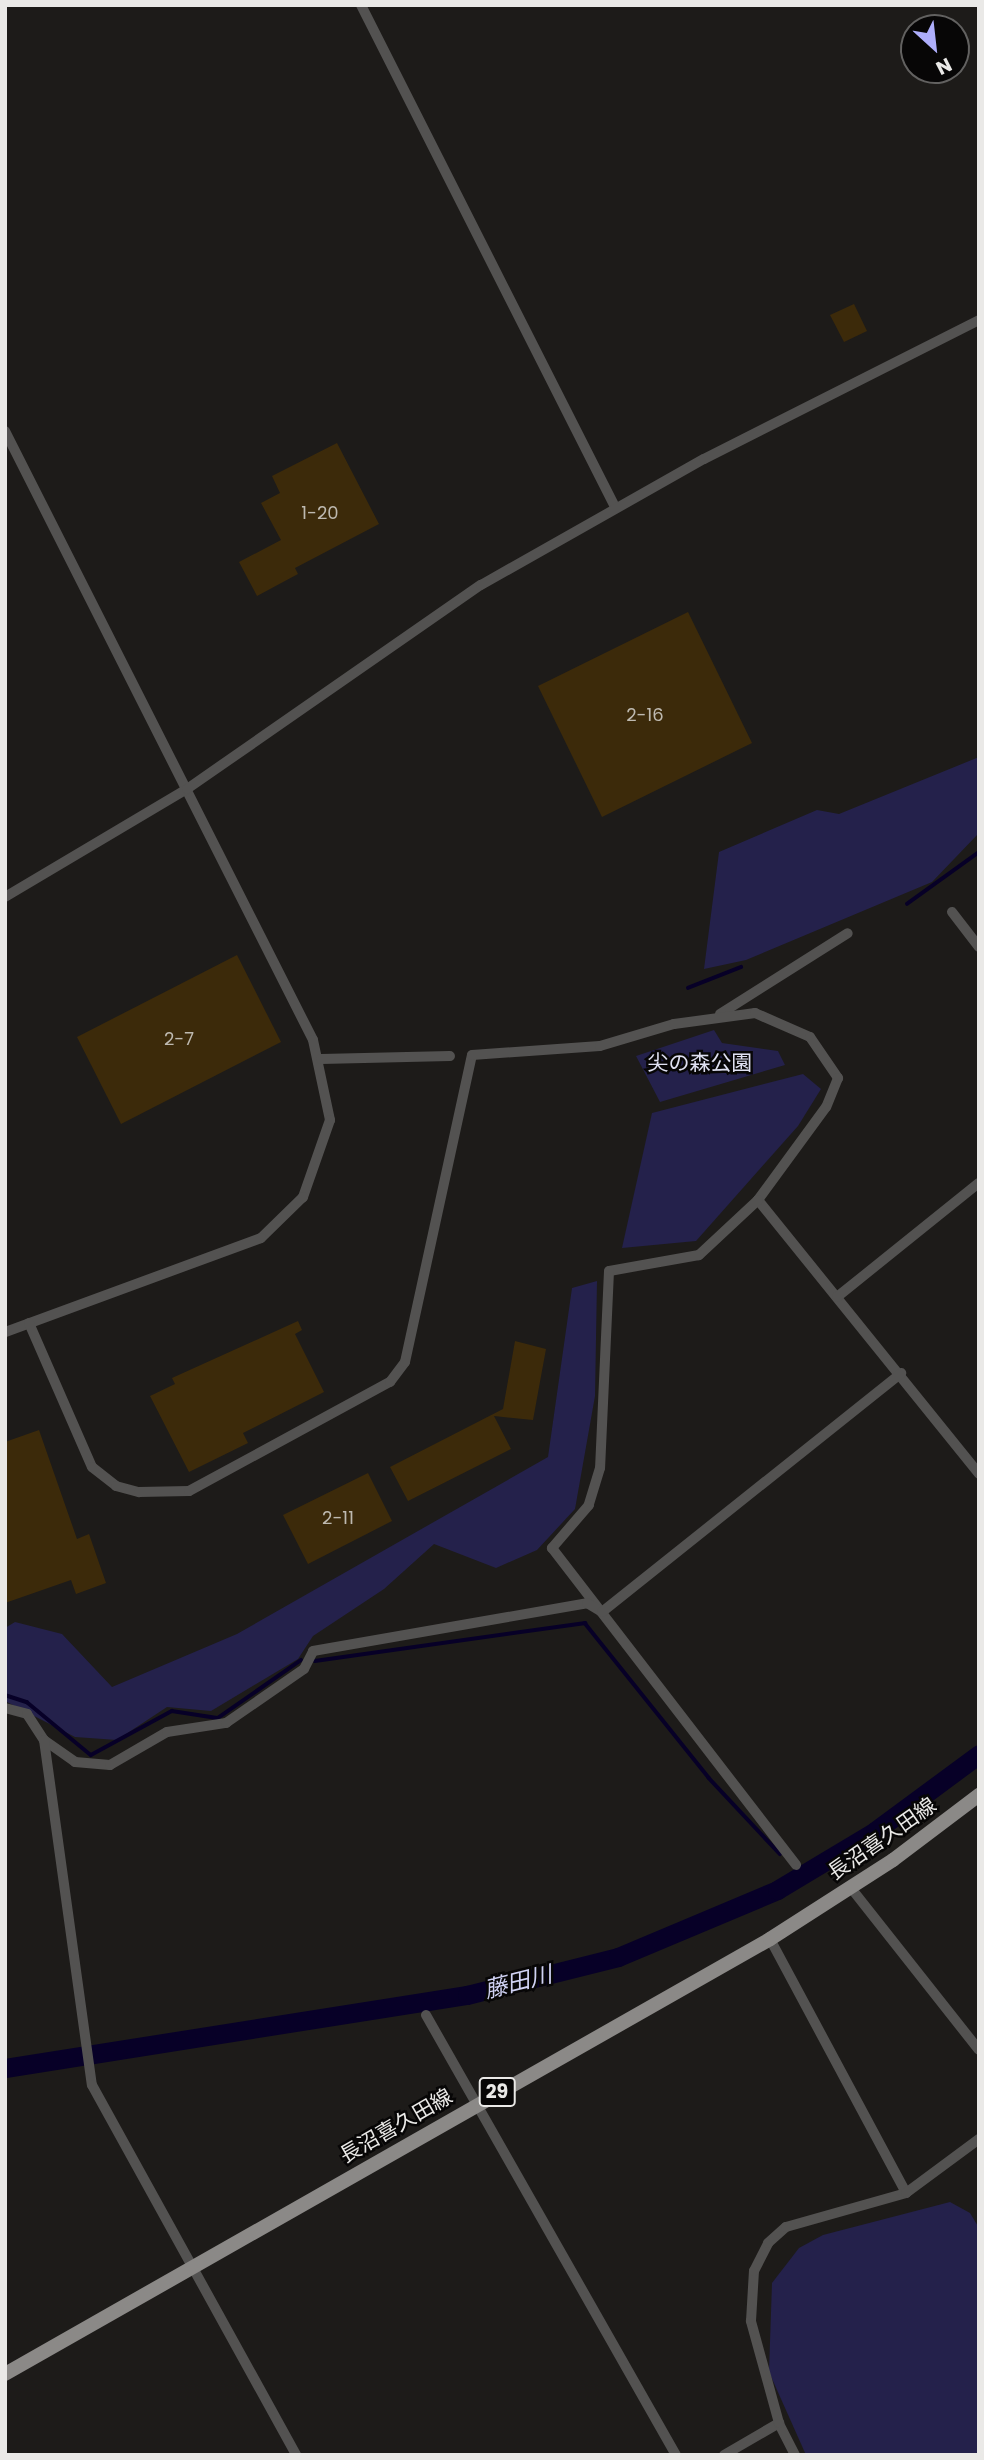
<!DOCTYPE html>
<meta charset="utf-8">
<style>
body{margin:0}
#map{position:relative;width:984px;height:2460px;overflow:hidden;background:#1d1b19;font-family:Poppins,"Noto Sans JP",sans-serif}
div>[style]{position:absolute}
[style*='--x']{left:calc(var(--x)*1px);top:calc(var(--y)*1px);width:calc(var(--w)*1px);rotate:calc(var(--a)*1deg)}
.green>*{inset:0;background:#24214b}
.stream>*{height:3.5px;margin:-1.75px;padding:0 1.75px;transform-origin:1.75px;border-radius:1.75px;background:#070027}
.river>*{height:19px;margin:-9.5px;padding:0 9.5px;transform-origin:9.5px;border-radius:9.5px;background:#070027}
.building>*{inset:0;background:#3c2a0a}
.minor>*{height:10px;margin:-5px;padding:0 5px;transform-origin:5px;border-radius:5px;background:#535251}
.major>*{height:14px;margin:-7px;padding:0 7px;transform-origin:7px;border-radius:7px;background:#8b8987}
span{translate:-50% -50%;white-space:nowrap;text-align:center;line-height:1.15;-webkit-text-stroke:5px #070606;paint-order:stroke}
.number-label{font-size:18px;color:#beb9b0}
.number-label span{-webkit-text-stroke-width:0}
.shield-label span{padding:2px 5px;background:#070606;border:2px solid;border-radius:5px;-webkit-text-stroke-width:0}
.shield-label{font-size:19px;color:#eae9e7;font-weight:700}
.park-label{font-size:21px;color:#dfe0f1}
.street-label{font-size:21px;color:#eae9e7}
.water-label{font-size:23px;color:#d0d2f4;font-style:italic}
.frame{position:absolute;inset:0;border:7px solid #eae9e7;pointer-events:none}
.north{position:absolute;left:900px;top:14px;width:70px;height:70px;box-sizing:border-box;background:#070606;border:2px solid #626160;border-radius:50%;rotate:153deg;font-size:19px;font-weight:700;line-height:28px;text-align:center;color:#eae9e7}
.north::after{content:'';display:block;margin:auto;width:24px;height:32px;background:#aeaefb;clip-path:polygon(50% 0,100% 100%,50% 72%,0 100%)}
</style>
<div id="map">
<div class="green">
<div style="clip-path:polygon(979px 757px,979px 833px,932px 882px,746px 960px,704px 969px,719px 852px,817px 810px,839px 814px)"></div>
<div style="clip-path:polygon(714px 1030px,722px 1043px,778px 1051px,785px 1065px,660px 1102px,636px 1056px)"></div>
<div style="clip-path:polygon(803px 1074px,821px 1089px,798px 1126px,696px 1241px,622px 1248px,652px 1113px)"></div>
<div style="clip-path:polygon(597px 1281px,595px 1396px,575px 1509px,537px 1550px,496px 1568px,434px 1544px,384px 1589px,313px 1636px,298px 1659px,211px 1711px,167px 1707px,117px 1740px,75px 1737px,5px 1701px,5px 1628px,15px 1622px,62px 1634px,112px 1687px,237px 1634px,548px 1457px,572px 1288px)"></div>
<div style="clip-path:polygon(950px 2202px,970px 2213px,979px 2228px,979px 2455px,806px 2455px,769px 2372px,772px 2283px,799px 2248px,823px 2235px)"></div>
</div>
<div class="stream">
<div style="--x:907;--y:904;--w:89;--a:-35.8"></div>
<div style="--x:688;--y:988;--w:57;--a:-21.6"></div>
<div style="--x:315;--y:1661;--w:273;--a:-8"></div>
<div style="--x:585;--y:1623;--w:198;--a:51.3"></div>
<div style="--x:709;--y:1778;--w:104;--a:46.9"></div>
<div style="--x:5;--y:1695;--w:23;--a:18"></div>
<div style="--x:27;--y:1702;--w:83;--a:39.6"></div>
<div style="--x:91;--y:1755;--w:92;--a:-28.5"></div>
<div style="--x:172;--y:1711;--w:47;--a:8.7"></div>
<div style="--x:218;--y:1718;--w:101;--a:-34.9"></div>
</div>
<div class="river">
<div style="--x:5;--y:2068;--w:468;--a:-9"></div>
<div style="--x:467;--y:1995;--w:156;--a:-14.1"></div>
<div style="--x:618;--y:1957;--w:173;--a:-22.8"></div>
<div style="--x:777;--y:1890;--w:114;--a:-31"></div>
<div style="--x:875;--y:1831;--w:129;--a:-36.5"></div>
</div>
<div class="building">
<div style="clip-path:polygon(854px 304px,867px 331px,844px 342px,830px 315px)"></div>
<div style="clip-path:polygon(337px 443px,379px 524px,295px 568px,298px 574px,257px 596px,239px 562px,281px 540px,261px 503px,280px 493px,272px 476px)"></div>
<div style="clip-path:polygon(688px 612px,752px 743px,602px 817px,538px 686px)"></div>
<div style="clip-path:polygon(237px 955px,281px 1042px,121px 1124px,77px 1037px)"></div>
<div style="clip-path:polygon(298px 1321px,302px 1330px,295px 1334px,324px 1392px,243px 1433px,248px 1443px,189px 1472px,150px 1396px,175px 1384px,172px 1378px)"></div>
<div style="clip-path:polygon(515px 1341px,546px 1349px,533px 1420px,494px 1416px,511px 1449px,408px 1501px,390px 1467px,503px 1409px)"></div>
<div style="clip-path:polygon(39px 1430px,77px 1539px,89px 1534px,106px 1583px,76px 1594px,71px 1580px,5px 1603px,5px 1442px)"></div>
<div style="clip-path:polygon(368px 1473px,392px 1521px,308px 1564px,283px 1515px)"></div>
</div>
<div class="minor">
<div style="--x:361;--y:5;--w:563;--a:63.16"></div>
<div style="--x:5;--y:431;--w:682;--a:63.17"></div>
<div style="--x:313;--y:1040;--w:82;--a:78"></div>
<div style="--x:330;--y:1120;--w:82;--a:109.3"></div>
<div style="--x:303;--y:1197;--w:59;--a:135.7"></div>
<div style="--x:261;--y:1238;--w:273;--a:159.8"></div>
<div style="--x:5;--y:897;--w:212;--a:-30.7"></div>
<div style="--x:187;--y:789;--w:358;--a:-34.8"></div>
<div style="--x:481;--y:585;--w:256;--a:-29.5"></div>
<div style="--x:704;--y:459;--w:308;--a:-26.8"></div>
<div style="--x:952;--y:912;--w:44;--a:52.4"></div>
<div style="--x:720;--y:1014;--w:151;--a:-32.3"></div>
<div style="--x:321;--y:1059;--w:129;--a:-1.3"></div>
<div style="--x:758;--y:1200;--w:352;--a:51.1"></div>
<div style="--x:837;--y:1297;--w:182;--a:-38.8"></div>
<div style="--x:29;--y:1323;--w:157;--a:66.4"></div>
<div style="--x:92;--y:1467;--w:31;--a:38"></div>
<div style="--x:116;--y:1486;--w:24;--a:15"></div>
<div style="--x:139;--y:1492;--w:50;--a:-1.1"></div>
<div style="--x:189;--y:1491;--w:229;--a:-28.5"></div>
<div style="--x:390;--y:1382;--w:25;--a:-53"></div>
<div style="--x:405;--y:1362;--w:314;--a:-77.7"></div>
<div style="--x:472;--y:1055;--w:128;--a:-4"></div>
<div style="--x:600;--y:1046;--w:77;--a:-16.6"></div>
<div style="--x:674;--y:1024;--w:82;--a:-7.7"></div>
<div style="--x:755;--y:1013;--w:60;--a:23.6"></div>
<div style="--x:810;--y:1037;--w:50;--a:55.7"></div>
<div style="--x:838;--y:1078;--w:31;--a:112"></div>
<div style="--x:826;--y:1107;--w:115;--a:126.2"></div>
<div style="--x:758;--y:1200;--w:81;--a:137"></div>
<div style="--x:699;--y:1255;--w:91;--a:169.9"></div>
<div style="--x:609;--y:1271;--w:197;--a:92.6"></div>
<div style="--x:600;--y:1468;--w:39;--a:107"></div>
<div style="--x:589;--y:1505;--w:57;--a:130.7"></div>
<div style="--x:552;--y:1548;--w:400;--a:52.4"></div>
<div style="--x:5;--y:1708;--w:23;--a:15"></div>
<div style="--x:27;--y:1714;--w:31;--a:57"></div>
<div style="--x:44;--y:1740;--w:38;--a:35"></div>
<div style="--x:75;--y:1762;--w:35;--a:5"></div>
<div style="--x:110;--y:1765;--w:66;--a:-30.1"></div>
<div style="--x:167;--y:1732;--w:60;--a:-8.7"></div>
<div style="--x:226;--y:1723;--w:95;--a:-34.7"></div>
<div style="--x:304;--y:1669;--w:20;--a:-63"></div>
<div style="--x:313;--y:1651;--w:278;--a:-9.9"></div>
<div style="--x:587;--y:1603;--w:17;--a:31"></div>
<div style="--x:602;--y:1612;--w:383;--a:-38.6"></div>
<div style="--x:44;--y:1740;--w:348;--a:82.1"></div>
<div style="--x:92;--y:2085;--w:423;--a:61.1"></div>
<div style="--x:851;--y:1888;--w:206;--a:51.7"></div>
<div style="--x:770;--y:1939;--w:288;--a:61.8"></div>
<div style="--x:426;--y:2015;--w:506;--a:60.4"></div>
<div style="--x:724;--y:2455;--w:64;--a:-30.2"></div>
<div style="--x:795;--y:2455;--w:36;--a:-117"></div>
<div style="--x:779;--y:2423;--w:106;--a:-105.4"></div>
<div style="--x:751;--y:2321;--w:50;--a:-86.6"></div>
<div style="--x:754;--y:2271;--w:31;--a:-63"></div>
<div style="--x:768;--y:2243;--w:24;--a:-42"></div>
<div style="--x:786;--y:2227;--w:125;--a:-15.8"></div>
<div style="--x:906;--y:2193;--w:91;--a:-36.5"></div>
</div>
<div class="major">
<div style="--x:5;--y:2374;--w:880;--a:-29.62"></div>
<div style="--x:770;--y:1939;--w:146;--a:-32.7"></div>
<div style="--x:893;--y:1860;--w:108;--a:-37.1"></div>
</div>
<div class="number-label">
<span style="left:320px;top:513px">1-20</span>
<span style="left:645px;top:715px">2-16</span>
<span style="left:179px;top:1039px">2-7</span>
<span style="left:338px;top:1518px">2-11</span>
</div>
<div class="shield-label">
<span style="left:497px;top:2092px">29</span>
</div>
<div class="park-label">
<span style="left:700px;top:1063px">尖の森公園</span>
</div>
<div class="street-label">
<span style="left:882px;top:1839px;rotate:-35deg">長沼喜久田線</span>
<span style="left:396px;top:2126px;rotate:-30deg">長沼喜久田線</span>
</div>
<div class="water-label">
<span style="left:518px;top:1982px;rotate:-14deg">藤田川</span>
</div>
<div class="frame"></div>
<div class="north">N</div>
</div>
